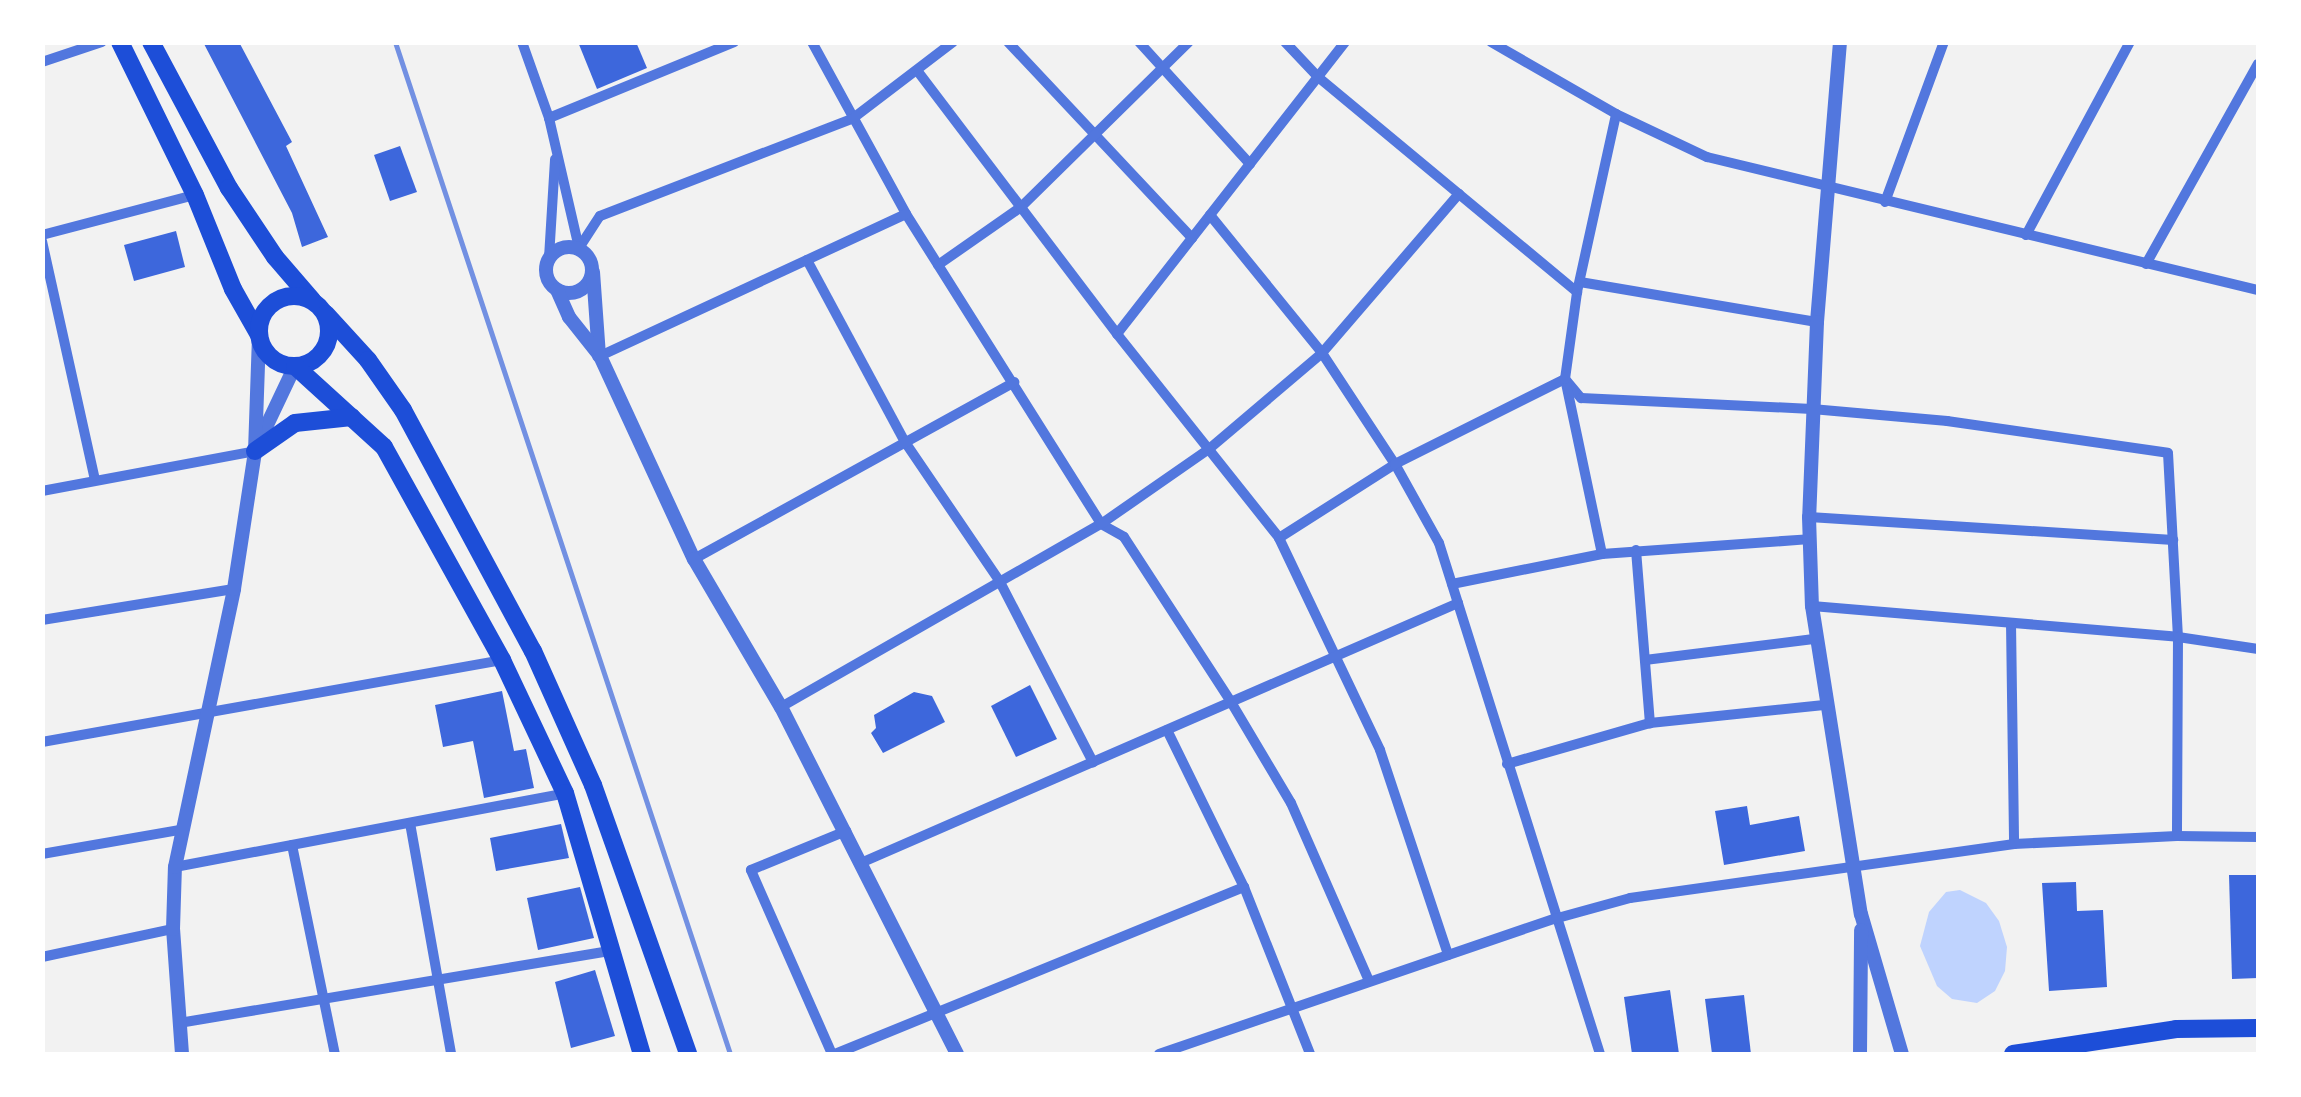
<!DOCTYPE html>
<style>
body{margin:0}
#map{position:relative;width:2301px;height:1097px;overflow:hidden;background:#f2f2f2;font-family:"Crimson Pro",serif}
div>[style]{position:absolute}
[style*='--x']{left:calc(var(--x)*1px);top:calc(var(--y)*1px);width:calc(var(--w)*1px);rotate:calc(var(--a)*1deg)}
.water>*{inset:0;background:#bfd3fe}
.building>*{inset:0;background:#3d67dc}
.minor>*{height:10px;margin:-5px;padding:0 5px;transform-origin:5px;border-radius:5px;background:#5277de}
.tertiary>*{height:14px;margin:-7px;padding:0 7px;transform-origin:7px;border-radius:7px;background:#5277de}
.tertiary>.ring{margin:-7px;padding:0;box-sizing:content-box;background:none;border:14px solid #5277de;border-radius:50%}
.primary>*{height:18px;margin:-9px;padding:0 9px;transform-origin:9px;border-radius:9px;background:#1d4ed8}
.primary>.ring{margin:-9px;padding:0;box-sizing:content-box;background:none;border:18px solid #1d4ed8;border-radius:50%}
.rail>*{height:5px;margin:-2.5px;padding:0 2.5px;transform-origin:2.5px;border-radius:2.5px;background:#7290e2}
span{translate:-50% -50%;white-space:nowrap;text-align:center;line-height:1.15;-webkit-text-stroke:10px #fff;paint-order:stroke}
.frame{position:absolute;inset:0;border:45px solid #fff;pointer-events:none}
</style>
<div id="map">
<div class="water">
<div style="clip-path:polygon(1960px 890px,1986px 903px,1999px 921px,2007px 947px,2005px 971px,1995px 991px,1977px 1003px,1952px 999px,1937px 986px,1920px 946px,1929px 912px,1946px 892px)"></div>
</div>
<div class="building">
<div style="clip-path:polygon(203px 42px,239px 42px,292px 142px,286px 146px,328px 237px,302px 247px,292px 213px)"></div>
<div style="clip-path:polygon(578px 42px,636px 42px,647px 68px,597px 89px)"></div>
<div style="clip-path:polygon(400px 146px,417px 192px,390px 201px,374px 155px)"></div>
<div style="clip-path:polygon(176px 231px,185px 267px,134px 281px,124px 245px)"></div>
<div style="clip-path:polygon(1030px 685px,1057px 739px,1016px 757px,991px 706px)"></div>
<div style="clip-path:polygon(502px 691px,514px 751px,526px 749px,534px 788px,484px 798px,473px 741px,443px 747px,435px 705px)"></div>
<div style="clip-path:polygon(914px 692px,932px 696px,945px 722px,883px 753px,871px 733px,876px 728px,874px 715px)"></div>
<div style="clip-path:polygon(1747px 806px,1750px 825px,1799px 816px,1805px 851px,1724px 865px,1715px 811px)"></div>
<div style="clip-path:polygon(561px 824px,569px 858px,496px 871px,490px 838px)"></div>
<div style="clip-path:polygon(2229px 875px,2258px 875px,2258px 978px,2232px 979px)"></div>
<div style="clip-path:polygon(2076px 882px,2077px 911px,2103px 910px,2107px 987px,2049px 991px,2042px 883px)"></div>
<div style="clip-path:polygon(580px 887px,594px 938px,538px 950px,527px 898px)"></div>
<div style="clip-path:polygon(595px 970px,615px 1036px,571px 1048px,555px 982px)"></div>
<div style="clip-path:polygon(1670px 990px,1679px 1054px,1632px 1054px,1624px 997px)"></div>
<div style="clip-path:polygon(1744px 995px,1751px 1054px,1712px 1054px,1705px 999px)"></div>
</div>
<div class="minor">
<div style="--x:522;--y:42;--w:81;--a:70.4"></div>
<div style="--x:549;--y:118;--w:133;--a:77"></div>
<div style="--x:812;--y:42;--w:196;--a:61.3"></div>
<div style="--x:906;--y:214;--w:366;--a:57.8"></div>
<div style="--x:1101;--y:524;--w:26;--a:29"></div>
<div style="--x:1124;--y:537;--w:197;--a:57"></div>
<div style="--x:1231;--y:702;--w:117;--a:59.3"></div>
<div style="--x:1291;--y:803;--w:194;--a:66.3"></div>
<div style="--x:1008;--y:42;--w:269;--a:46.8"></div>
<div style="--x:1139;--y:42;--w:165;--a:47.7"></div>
<div style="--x:1285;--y:42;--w:48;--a:46.7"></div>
<div style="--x:1318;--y:77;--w:337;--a:39.7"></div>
<div style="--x:1491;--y:42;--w:144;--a:29.9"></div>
<div style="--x:1616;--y:114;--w:101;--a:25.3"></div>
<div style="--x:1707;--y:157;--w:567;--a:13.57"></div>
<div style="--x:42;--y:62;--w:63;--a:-18.4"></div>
<div style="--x:919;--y:73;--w:328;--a:52.8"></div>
<div style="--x:1117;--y:334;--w:260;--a:51.5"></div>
<div style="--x:1279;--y:538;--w:235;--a:64.5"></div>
<div style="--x:1380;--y:750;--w:216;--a:71.6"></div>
<div style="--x:549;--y:118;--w:200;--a:-22.3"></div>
<div style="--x:1885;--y:202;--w:171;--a:-69.8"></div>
<div style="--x:1210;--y:215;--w:178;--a:50.9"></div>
<div style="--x:1322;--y:353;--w:133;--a:56.7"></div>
<div style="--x:1395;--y:464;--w:90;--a:60.9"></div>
<div style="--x:1439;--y:543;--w:536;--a:72.51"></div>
<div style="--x:42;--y:235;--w:158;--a:-14.7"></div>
<div style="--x:2026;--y:235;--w:219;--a:-61.7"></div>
<div style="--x:42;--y:241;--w:245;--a:77.5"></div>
<div style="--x:579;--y:248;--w:38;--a:-57"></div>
<div style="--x:600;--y:216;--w:270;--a:-21.1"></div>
<div style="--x:852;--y:119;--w:127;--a:-37.3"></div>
<div style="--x:549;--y:258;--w:99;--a:-86.5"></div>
<div style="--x:807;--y:260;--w:207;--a:61.7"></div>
<div style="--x:905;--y:442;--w:169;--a:55.8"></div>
<div style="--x:1000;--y:582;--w:203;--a:62.7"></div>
<div style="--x:2146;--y:264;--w:229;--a:-60.8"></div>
<div style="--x:938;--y:265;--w:101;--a:-34.9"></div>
<div style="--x:1021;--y:207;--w:235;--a:-44.5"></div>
<div style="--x:1580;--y:282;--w:240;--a:9.6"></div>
<div style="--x:1117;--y:334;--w:370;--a:-52"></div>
<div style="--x:600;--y:356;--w:337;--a:-24.9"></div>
<div style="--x:42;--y:491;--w:217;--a:-10.6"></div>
<div style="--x:1809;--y:517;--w:365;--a:3.6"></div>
<div style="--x:1279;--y:538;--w:138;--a:-32.5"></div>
<div style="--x:1395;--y:464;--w:190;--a:-26.6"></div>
<div style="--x:1565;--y:379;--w:25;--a:50"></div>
<div style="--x:1581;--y:398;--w:231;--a:2.7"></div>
<div style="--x:1812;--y:409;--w:136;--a:5.1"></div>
<div style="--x:1947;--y:421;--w:223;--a:8.2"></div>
<div style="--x:2168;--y:453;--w:184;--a:86.9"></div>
<div style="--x:2178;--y:637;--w:199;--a:90.3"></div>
<div style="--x:1636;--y:550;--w:174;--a:85.4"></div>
<div style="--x:1602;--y:554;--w:179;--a:-101.9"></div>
<div style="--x:1565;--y:379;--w:88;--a:-82.1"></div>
<div style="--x:1577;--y:292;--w:182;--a:-77.6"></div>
<div style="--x:694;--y:559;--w:366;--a:-28.9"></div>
<div style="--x:1452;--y:584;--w:153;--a:-11.3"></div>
<div style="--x:1602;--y:554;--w:208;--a:-4.1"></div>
<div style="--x:1812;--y:606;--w:367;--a:4.8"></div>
<div style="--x:2178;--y:637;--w:81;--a:8.5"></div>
<div style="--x:42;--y:620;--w:194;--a:-9.2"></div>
<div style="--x:2011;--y:623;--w:221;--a:89.2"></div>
<div style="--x:1645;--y:660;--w:170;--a:-7.1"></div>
<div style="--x:781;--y:707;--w:369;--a:-29.8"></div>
<div style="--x:1101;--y:524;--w:131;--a:-34.8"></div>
<div style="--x:1209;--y:449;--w:148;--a:-40.3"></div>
<div style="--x:1322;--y:353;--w:210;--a:-49.3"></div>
<div style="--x:1167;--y:730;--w:175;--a:63.9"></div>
<div style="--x:1244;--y:887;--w:180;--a:68.4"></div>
<div style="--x:42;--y:742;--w:467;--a:-10.1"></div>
<div style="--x:1507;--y:764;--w:149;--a:-16"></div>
<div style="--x:1650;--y:723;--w:175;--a:-5.9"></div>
<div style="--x:410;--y:823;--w:235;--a:79.9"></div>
<div style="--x:292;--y:845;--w:213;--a:78.4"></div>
<div style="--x:42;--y:854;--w:140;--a:-9.9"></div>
<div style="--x:863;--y:862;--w:649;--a:-23.52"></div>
<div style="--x:175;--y:867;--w:397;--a:-10.7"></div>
<div style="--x:42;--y:957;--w:134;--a:-12.1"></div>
<div style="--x:179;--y:1023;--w:438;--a:-9.5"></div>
<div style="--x:832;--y:1054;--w:201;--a:-113.8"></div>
<div style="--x:751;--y:870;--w:103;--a:-22.3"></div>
<div style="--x:835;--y:1054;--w:442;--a:-22.2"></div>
<div style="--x:1159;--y:1054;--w:417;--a:-18.9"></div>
<div style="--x:1554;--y:919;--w:79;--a:-15.4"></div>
<div style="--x:1630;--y:898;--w:388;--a:-8"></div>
<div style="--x:2014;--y:844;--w:163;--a:-2.8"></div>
<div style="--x:2177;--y:836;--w:81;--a:0.7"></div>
</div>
<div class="tertiary">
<div style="--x:1840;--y:42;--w:281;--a:94.7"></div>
<div style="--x:1817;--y:322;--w:195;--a:92.3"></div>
<div style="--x:1809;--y:517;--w:89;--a:88.1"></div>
<div style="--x:1812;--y:606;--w:312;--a:81"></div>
<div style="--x:1861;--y:914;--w:146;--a:73.7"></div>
<div class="ring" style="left:546px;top:247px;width:32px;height:32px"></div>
<div style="--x:593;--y:272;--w:84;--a:85.9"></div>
<div style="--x:557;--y:290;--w:30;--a:66"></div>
<div style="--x:569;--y:317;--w:50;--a:51.5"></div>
<div style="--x:600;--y:356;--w:224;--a:65.2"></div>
<div style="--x:694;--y:559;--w:172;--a:59.6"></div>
<div style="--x:781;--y:707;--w:389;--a:63.1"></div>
<div style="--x:257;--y:446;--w:89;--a:-64.6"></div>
<div style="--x:182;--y:1054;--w:125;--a:-94.1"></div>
<div style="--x:173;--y:929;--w:62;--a:-88.2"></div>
<div style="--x:175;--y:867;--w:284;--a:-78"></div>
<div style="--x:234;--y:589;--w:140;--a:-81.3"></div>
<div style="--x:255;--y:451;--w:116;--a:-88"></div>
<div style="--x:1860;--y:1054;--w:124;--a:-89.5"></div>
</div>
<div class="primary">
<div style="--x:120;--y:42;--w:170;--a:63.9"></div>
<div style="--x:195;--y:195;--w:101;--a:68"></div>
<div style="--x:233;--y:289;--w:53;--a:60.5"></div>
<div style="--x:151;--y:42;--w:166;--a:61.9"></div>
<div style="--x:229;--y:188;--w:83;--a:56.3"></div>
<div style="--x:275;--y:257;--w:57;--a:49.3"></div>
<div class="ring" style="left:259px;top:296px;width:52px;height:52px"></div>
<div style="--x:326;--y:314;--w:62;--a:47.6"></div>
<div style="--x:368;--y:360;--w:61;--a:55"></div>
<div style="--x:403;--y:410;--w:274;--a:61.7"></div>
<div style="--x:533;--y:651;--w:147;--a:65.9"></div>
<div style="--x:593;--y:785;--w:285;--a:70.5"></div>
<div style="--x:295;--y:366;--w:120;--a:42.3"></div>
<div style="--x:384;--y:447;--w:244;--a:61"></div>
<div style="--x:502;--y:660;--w:147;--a:64.7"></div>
<div style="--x:565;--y:793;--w:272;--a:73.6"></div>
<div style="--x:255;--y:451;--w:49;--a:-35"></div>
<div style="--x:295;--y:423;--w:57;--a:-6"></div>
<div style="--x:2013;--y:1054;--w:165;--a:-8.7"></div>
<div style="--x:2176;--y:1029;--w:82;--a:-0.7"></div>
</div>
<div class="rail">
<div style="--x:395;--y:42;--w:1066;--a:71.68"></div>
</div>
<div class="frame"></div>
</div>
